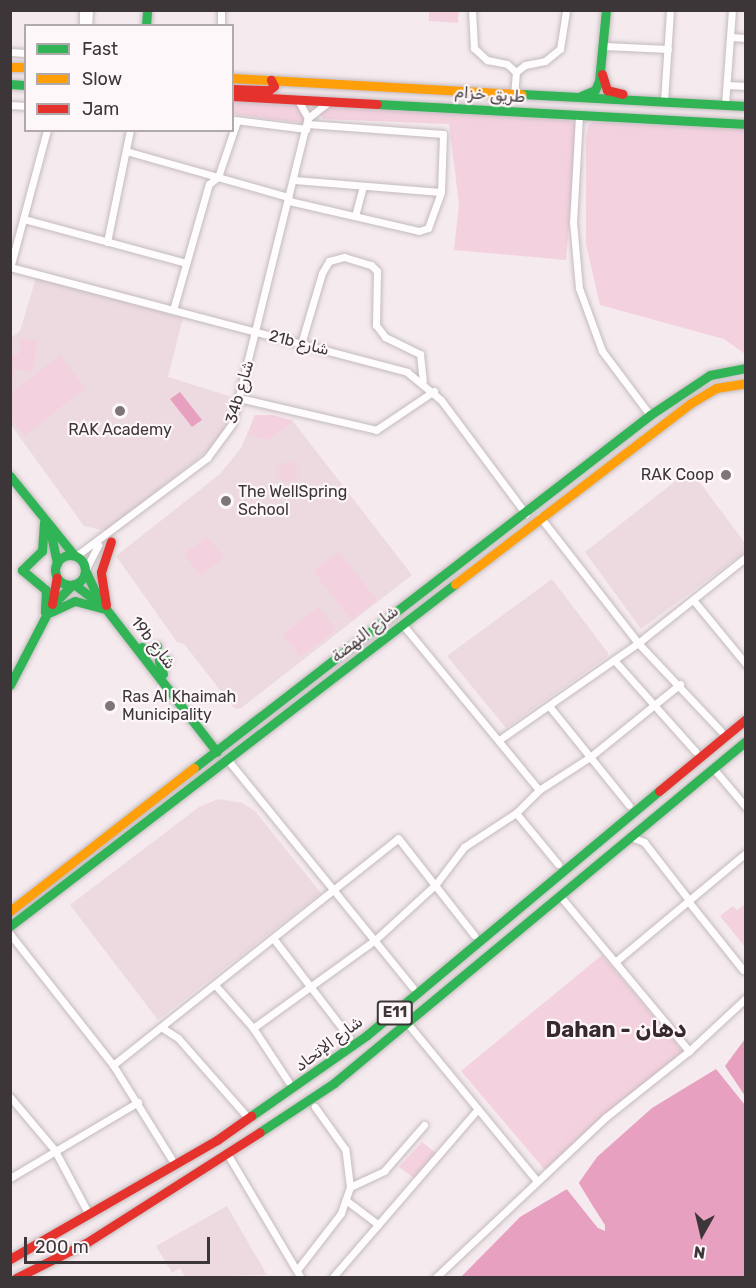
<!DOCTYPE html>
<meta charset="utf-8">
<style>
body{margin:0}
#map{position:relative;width:756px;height:1288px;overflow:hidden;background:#f5eaee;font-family:Rubik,Vazirmatn,sans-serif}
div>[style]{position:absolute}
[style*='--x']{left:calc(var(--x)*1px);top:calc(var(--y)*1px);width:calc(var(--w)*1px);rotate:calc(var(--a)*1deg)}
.built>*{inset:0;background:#eddae1}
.green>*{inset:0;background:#f4d1df}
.round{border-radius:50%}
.water>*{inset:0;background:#e8a0c0}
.pier>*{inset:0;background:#f5eaee}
.roads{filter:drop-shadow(0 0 2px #c3bbbe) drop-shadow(0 0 2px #c3bbbe)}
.street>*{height:7px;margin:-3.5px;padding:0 3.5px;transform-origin:3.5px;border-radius:3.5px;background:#fefcfc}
.fast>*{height:9px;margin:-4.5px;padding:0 4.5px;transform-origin:4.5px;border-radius:4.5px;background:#30b455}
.fast>.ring{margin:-4.5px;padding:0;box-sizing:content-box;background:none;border:9px solid #30b455;border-radius:50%}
.slow>*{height:9px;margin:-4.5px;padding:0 4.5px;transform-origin:4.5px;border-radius:4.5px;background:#ff9f0a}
.jam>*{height:9px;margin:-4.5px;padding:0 4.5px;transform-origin:4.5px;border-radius:4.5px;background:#e5322d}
.dots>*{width:16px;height:16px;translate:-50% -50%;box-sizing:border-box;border:3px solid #fef7f9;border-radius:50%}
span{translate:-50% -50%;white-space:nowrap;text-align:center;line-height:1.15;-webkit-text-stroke:4.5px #fef7f9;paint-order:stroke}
.shield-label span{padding:2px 4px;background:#fef7f9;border:2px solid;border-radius:4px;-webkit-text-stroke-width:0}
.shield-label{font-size:15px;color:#3d3638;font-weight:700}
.street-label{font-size:16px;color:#3d3638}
.poi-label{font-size:16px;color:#3d3638}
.right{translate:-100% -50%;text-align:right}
.left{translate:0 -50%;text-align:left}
.district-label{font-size:22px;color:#37292e;font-weight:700}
.frame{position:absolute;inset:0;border:12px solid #3d3638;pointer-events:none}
.legend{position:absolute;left:24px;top:24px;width:210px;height:108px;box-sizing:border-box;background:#fef7f9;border:2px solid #b1aaac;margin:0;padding:8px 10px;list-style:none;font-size:18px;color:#3d3638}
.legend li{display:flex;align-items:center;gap:12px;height:30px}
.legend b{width:30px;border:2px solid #b1aaac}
.north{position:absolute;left:672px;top:1204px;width:60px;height:60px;-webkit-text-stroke:4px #fef7f9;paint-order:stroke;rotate:188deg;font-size:16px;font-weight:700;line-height:24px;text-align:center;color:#3d3638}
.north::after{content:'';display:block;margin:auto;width:21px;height:27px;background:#3d3638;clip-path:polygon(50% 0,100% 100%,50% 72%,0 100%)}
.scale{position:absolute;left:24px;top:1237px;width:186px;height:27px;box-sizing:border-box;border:3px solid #3d3638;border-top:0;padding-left:8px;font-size:18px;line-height:21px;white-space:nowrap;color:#3d3638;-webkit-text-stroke:4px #fef7f9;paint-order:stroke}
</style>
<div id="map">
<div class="built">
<div style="clip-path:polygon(36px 278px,183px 318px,168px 377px,232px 397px,225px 428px,215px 445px,106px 531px,84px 526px,11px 425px,11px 338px,20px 331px)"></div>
<div style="clip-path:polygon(255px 415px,292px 420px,412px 575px,240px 709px,234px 708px,184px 644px,177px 642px,116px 556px,220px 474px,241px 448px)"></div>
<div style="clip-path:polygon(687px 472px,692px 472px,745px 543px,745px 552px,641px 629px,585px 552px)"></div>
<div style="clip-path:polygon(552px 579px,608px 653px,607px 657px,506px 728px,447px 656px)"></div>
<div style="clip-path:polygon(218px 799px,242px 803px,255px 811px,321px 893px,158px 1020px,70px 905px,199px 807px)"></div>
<div style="clip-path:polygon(227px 1206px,267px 1275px,185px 1277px,180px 1268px,172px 1273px,156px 1246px)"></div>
</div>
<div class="green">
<div style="clip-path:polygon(429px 11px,459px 11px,458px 23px,429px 21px)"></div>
<div style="clip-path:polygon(232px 100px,304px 104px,310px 113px,302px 123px,233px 114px)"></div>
<div style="clip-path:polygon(325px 106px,568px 120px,574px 123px,577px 130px,566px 260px,454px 250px,459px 204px,449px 124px,323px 119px,318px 111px)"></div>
<div style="clip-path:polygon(595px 122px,745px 129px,745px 354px,724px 339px,600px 305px,586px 244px,586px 139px,588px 125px)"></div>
<div style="clip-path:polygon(21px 338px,38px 341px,32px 372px,15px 369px,11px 389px,11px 354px,18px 355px)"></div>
<div style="clip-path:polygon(60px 355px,85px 388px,25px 436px,11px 419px,11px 393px)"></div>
<div style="clip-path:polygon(255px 415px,273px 415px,293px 421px,268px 440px,248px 434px)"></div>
<div class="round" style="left:278px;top:462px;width:20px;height:20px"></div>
<div style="clip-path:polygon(207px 536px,224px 558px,201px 576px,184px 554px)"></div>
<div style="clip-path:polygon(339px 552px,377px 600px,351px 620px,313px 571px)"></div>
<div style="clip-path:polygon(319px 607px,336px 630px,300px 657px,283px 634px)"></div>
<div style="clip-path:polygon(745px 904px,745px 947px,720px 916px,733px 906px,737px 910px)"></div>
<div style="clip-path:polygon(602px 955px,685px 1054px,560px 1161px,544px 1169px,461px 1071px)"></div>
<div style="clip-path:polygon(422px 1142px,436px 1153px,414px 1178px,399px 1167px)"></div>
</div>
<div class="water">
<div style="clip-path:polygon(180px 392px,202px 420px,192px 427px,170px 399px)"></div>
<div style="clip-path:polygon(745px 1039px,745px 1096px,725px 1066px)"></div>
<div style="clip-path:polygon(716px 1069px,745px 1105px,745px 1277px,460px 1278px,520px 1217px,567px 1189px,598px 1228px,605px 1225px,578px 1184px,597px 1157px,652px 1108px)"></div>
</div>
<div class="pier">
<div style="clip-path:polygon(577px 1180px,605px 1226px,605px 1231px,598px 1228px,565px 1187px,569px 1187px,602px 1227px,576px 1185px)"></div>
</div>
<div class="roads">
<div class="street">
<div style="--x:472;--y:10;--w:38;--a:87"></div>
<div style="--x:474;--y:48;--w:18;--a:43"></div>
<div style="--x:487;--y:60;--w:20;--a:11"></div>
<div style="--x:507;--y:64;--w:12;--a:42"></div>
<div style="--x:516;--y:72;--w:11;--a:-38"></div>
<div style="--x:525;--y:65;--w:20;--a:-11"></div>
<div style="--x:545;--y:61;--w:19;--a:-39"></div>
<div style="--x:560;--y:49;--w:39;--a:-81"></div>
<div style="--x:83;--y:26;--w:16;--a:-90"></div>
<div style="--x:88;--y:26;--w:16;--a:-86"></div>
<div style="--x:221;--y:26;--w:16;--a:-90"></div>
<div style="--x:730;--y:37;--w:16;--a:4"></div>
<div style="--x:604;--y:46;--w:64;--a:2.7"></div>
<div style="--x:10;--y:52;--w:16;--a:4"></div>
<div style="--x:727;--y:85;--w:19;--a:3"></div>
<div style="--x:514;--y:95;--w:23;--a:-85"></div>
<div style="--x:298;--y:100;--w:21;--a:61"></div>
<div style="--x:664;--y:101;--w:91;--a:-86.2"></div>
<div style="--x:10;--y:105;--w:16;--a:4"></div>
<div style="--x:725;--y:105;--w:95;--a:-85.8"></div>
<div style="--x:579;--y:116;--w:106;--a:93.2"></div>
<div style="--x:573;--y:222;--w:66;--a:84.8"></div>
<div style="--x:579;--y:288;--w:67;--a:69.9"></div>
<div style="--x:602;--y:351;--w:80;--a:53.1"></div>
<div style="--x:235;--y:120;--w:72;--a:7.2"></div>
<div style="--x:126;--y:151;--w:169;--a:15.8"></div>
<div style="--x:294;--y:180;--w:147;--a:4.7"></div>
<div style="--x:289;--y:201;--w:133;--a:13"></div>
<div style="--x:419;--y:231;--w:9;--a:-18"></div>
<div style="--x:428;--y:228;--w:38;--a:-70"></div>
<div style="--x:441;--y:192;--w:58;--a:-88"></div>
<div style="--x:443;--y:134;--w:136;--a:-175.8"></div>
<div style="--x:355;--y:216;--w:31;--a:-75"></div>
<div style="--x:24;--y:219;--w:168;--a:15.2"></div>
<div style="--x:107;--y:242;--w:114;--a:-78.4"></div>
<div style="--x:10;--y:267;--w:411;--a:14.8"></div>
<div style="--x:407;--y:372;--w:44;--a:39.5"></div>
<div style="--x:441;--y:400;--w:142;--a:53.3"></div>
<div style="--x:10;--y:268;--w:143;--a:-75"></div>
<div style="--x:173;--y:310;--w:131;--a:-74.1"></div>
<div style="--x:209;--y:184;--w:11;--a:-38"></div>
<div style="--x:218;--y:177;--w:59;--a:-71.3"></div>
<div style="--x:301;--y:344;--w:74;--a:-73.5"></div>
<div style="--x:322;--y:273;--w:14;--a:-60"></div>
<div style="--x:329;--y:261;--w:16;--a:-15"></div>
<div style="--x:344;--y:257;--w:28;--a:17"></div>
<div style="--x:371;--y:265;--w:8;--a:45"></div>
<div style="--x:377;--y:271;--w:54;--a:91.1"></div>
<div style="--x:376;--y:325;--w:15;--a:53"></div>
<div style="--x:385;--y:337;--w:39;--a:26"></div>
<div style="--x:420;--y:354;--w:27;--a:84"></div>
<div style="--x:239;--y:398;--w:141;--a:13.1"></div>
<div style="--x:376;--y:430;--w:70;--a:-33.9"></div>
<div style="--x:540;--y:517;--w:160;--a:52.1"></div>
<div style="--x:638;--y:643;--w:120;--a:46.7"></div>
<div style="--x:76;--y:556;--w:164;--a:-36.8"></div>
<div style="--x:207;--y:458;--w:42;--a:-53.7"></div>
<div style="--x:232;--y:424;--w:315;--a:-76.1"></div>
<div style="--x:308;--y:118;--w:24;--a:-38"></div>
<div style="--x:86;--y:569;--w:27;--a:-63"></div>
<div style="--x:694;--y:601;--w:82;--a:50.5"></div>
<div style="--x:403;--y:625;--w:214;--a:50.5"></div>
<div style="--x:614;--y:660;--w:122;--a:48.3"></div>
<div style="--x:549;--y:706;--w:127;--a:51.1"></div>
<div style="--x:499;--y:740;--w:169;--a:-34.9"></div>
<div style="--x:638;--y:643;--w:138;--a:-38.5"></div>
<div style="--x:227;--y:759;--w:294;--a:50.9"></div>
<div style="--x:713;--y:768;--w:51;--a:49.8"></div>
<div style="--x:516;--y:813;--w:66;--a:50.5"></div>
<div style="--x:631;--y:837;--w:14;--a:21"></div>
<div style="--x:644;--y:842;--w:73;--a:52.2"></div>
<div style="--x:560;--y:896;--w:202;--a:50.2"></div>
<div style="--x:688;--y:901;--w:88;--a:51.4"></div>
<div style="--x:10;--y:934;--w:167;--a:51.8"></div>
<div style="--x:113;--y:1065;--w:110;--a:58.1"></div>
<div style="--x:273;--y:938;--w:125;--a:52.5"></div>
<div style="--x:615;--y:962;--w:170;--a:-39.8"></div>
<div style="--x:216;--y:986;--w:56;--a:48.6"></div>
<div style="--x:253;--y:1028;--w:64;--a:56.6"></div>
<div style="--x:408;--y:1024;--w:203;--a:50.6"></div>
<div style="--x:161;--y:1027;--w:20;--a:33"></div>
<div style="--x:178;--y:1038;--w:100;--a:48.7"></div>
<div style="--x:253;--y:1028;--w:150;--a:-35.8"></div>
<div style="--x:375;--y:940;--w:83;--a:-42.6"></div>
<div style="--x:436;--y:884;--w:46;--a:-52.9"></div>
<div style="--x:464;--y:847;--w:62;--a:-33.2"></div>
<div style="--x:516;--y:813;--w:33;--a:-45"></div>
<div style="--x:539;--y:790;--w:61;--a:-32.9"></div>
<div style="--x:590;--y:757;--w:116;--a:-39"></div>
<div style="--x:113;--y:1065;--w:364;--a:-38.5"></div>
<div style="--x:398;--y:838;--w:123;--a:51.9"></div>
<div style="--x:10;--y:1097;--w:68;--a:49.8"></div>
<div style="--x:54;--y:1149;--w:68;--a:61.9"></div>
<div style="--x:228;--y:1155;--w:143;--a:59.3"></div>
<div style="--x:10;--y:1178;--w:149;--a:-30.7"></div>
<div style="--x:350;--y:1187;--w:38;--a:-25"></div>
<div style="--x:384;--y:1171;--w:61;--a:-49"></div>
<div style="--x:347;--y:1201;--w:39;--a:37"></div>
<div style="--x:297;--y:1270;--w:72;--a:-52.3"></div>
<div style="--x:341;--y:1213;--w:28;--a:-71"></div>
<div style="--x:350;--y:1187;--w:38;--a:-97"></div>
<div style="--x:345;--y:1149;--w:52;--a:-125.5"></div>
<div style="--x:332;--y:1278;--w:223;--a:-49.2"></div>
<div style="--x:435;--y:1278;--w:235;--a:-43.3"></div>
<div style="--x:606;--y:1117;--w:106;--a:-38.5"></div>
<div style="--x:689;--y:1051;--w:78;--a:-42.9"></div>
</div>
<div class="fast">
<div style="--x:146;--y:26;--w:16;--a:-86"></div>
<div style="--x:10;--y:84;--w:16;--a:4"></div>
<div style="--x:522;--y:94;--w:224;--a:3.1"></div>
<div style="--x:581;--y:96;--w:15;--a:-23"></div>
<div style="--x:595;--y:90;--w:10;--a:-66"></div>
<div style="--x:599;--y:81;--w:71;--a:-84.4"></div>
<div style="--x:377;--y:104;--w:370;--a:3.1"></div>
<div style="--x:10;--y:476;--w:102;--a:51"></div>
<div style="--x:50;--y:530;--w:34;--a:78"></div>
<div class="ring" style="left:55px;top:555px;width:21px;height:21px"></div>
<div style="--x:22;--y:570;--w:31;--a:40"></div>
<div style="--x:46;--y:590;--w:22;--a:93"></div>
<div style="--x:22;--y:570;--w:28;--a:-44"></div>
<div style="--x:42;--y:551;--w:29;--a:-86"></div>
<div style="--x:86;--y:572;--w:31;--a:65"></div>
<div style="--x:99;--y:600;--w:192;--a:52.2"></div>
<div style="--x:75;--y:585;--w:26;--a:37"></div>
<div style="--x:51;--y:612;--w:26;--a:-25"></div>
<div style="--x:75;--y:601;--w:31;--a:15"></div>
<div style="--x:142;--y:647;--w:10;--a:37"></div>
<div style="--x:150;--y:653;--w:10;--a:-45"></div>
<div style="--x:163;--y:674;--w:14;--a:-107"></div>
<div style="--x:159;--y:661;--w:8;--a:-7"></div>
<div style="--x:10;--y:685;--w:89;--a:-62.6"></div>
<div style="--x:51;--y:606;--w:30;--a:-45"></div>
<div style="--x:194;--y:768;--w:577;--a:-37.74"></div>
<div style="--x:650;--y:415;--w:72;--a:-33.7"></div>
<div style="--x:710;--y:375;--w:37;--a:-11"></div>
<div style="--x:10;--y:926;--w:561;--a:-37.54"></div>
<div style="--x:251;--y:1116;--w:141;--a:-34.9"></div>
<div style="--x:367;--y:1035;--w:381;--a:-39.9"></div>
<div style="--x:260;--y:1132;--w:89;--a:-33.5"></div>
<div style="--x:334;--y:1083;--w:535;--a:-39.7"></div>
</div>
<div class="slow">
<div style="--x:10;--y:67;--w:16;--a:0"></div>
<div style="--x:232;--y:78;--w:290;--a:3.2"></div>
<div style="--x:455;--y:584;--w:297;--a:-37.5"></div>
<div style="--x:691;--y:403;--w:29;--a:-31"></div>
<div style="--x:716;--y:388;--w:30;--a:-9"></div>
<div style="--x:10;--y:911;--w:233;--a:-37.9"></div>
</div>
<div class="jam">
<div style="--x:602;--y:74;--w:17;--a:73"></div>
<div style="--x:607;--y:90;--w:16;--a:14"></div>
<div style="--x:232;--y:89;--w:37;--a:2"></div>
<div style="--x:269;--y:90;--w:6;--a:-39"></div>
<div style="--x:274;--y:86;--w:7;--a:-117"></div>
<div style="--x:232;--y:96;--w:145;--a:3.2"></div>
<div style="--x:52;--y:604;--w:27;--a:-80"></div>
<div style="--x:106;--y:605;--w:33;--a:-99"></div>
<div style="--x:101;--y:572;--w:32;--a:-72"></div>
<div style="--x:659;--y:791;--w:113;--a:-39.6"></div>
<div style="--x:10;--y:1259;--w:239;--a:-29.9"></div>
<div style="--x:217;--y:1140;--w:42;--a:-35.2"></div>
<div style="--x:16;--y:1278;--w:78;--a:-26.6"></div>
<div style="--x:86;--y:1243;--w:206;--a:-32.5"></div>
</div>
</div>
<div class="dots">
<div style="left:120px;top:411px;background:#7d7578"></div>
<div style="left:726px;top:475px;background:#7d7578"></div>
<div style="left:226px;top:501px;background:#7d7578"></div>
<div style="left:110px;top:706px;background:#7d7578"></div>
</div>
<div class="shield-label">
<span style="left:395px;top:1013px">E11</span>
</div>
<div class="street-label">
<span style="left:490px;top:95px;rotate:4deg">طريق خزام</span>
<span style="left:299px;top:343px;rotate:14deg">21b شارع</span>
<span style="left:240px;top:392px;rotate:-74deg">34b شارع</span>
<span style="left:365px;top:634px;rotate:-38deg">شارع النهضة</span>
<span style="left:153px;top:643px;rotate:52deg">19b شارع</span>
<span style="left:329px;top:1044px;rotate:-37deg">شارع الإتحاد</span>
</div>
<div class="poi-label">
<span style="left:120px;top:430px">RAK Academy</span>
<span class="right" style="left:714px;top:475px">RAK Coop</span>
<span class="left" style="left:238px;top:501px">The WellSpring<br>School</span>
<span class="left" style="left:122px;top:706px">Ras Al Khaimah<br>Municipality</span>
</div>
<div class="district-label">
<span style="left:616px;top:1030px">Dahan - دهان</span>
</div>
<div class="frame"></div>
<ul class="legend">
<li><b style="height:8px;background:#30b455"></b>Fast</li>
<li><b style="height:8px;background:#ff9f0a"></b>Slow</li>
<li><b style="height:8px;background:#e5322d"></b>Jam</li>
</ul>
<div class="north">N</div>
<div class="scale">200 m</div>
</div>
